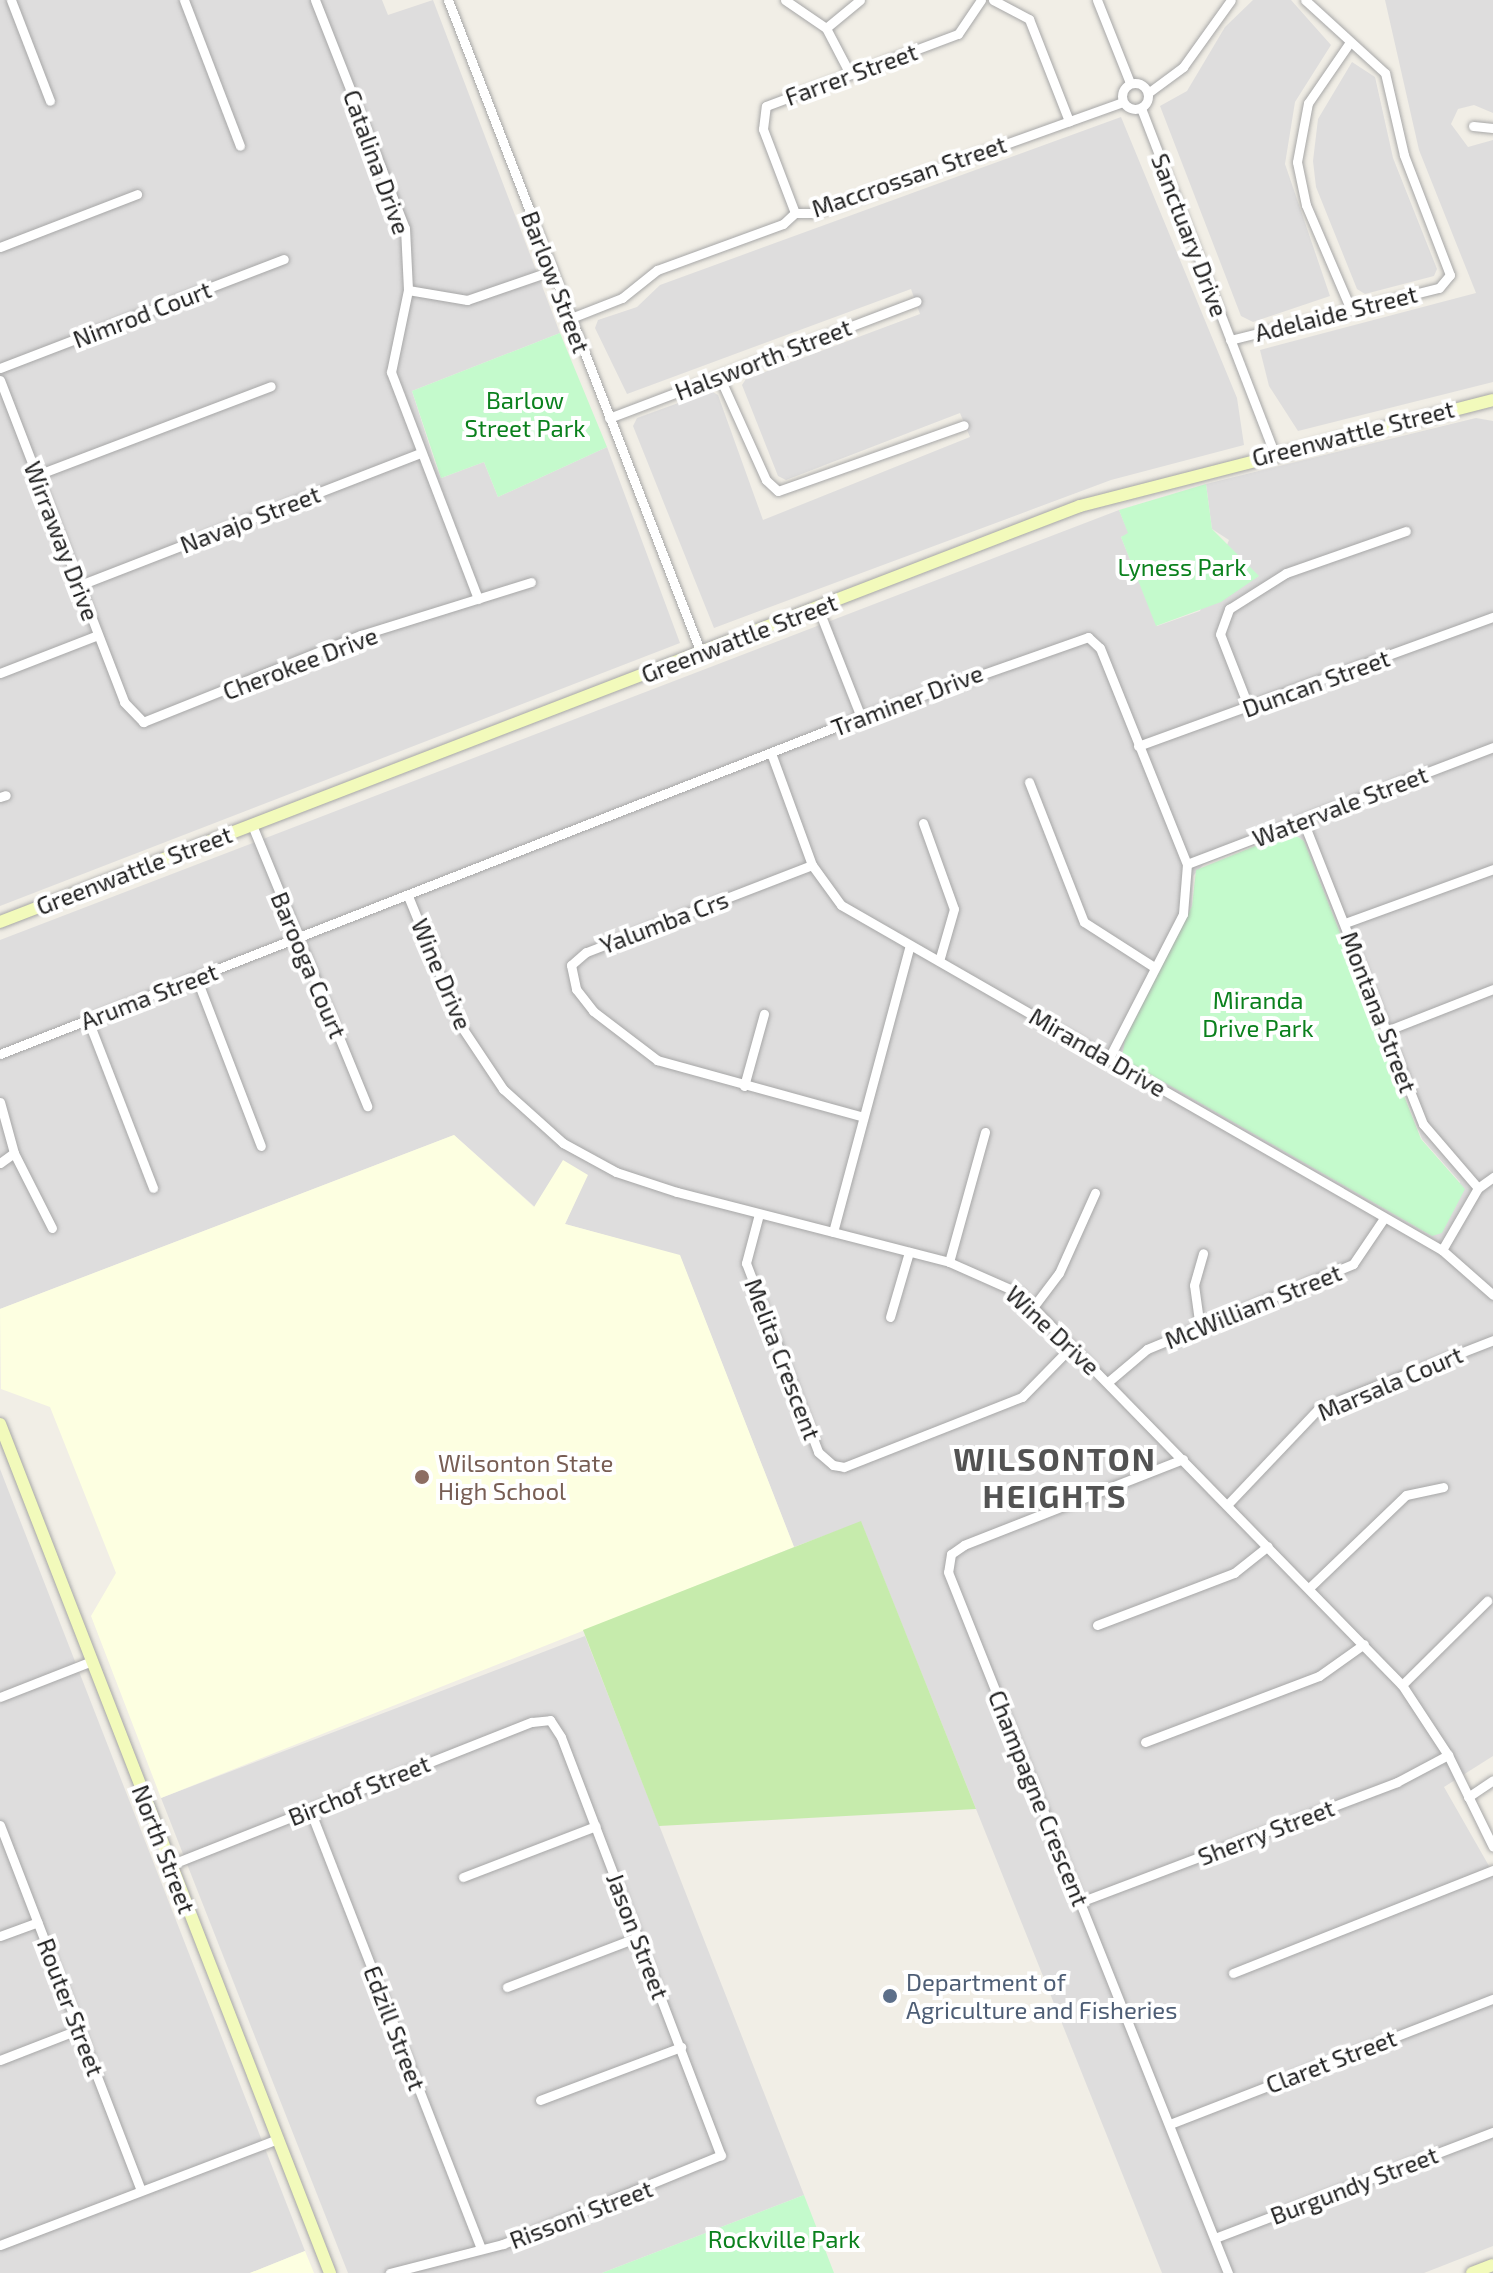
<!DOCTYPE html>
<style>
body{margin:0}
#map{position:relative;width:1493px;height:2273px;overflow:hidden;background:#f1eee6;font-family:"Exo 2",sans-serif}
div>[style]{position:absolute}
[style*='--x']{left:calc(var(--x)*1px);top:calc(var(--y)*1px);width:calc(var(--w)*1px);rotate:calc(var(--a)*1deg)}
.residential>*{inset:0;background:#dedddd}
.education>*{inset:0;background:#fdffe1}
.grass>*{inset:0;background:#c6ebac}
.park>*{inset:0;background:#c4facc}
.roads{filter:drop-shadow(0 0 2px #a7a7a7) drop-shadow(0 0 2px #a7a7a7)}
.street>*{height:9px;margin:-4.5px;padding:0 4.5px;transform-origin:4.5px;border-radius:4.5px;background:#fff}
.street>.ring{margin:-4.5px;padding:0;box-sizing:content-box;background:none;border:9px solid #fff;border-radius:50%}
.secondary>*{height:12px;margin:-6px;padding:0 6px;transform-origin:6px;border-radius:6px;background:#f2fabb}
.dots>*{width:22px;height:22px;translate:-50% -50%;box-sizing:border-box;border:4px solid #fff;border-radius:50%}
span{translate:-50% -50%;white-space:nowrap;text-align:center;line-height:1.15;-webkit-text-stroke:8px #fff;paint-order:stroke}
.street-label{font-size:24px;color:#202020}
.park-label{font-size:24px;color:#0b811d}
.education-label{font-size:24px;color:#785e54}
.left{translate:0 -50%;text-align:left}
.service-label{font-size:24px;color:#4e5e75}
.district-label{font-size:32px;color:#535353;font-weight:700;letter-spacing:2px}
</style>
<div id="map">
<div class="residential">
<div style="clip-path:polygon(0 0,382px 0,388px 15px,433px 0,560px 333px,412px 391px,435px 463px,441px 478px,484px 462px,498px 497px,607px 447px,680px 643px,0 906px)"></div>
<div style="clip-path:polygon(1253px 0,1291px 0,1331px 45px,1295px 102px,1285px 164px,1330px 296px,1253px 322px,1241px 316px,1160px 106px,1187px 91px,1225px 27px)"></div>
<div style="clip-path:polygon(1385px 0,1493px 0,1493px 113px,1474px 105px,1458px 109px,1451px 124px,1468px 147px,1493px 140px,1493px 382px,1298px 431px,1269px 386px,1260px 350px,1476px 293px,1419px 150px)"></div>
<div style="clip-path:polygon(1352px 62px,1375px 77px,1393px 158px,1437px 269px,1434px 276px,1365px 294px,1357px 289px,1316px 187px,1313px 161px,1318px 119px)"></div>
<div style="clip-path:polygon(1121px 117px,1237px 398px,1244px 445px,1111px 480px,714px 628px,633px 426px,637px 418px,711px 391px,718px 395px,763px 520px,970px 437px,960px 413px,786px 480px,778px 476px,742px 385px,746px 379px,920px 314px,911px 289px,627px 394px,595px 328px,598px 320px,637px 307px,660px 285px)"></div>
<div style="clip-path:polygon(evenodd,1476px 418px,1493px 421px,1493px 1756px,1444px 1787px,1493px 1873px,1493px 2246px,1424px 2273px,1162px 2273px,861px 1522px,794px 1547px,680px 1256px,565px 1224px,587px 1175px,535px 1207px,454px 1135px,0 1309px,0 940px,1119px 510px,1129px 534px,1121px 537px,1157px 626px,1200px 611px,1229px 540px,1212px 529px,1206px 484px,1476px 418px,1290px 832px,1304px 841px,1422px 1139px,1460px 1182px,1432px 1236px,1122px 1057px,1192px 906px,1193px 876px,1204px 864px,1290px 832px)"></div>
<div style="clip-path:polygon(0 1469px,305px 2251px,250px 2273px,0 2273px)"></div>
<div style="clip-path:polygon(585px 1636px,804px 2195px,602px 2273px,348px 2273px,161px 1798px)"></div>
</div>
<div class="education">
<div style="clip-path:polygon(454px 1135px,534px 1207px,563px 1160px,588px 1175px,565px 1224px,680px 1255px,794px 1547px,161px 1798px,91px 1616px,116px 1573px,50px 1407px,1px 1389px,0 1309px)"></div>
<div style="clip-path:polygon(305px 2251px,314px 2273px,250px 2273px)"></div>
</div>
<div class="grass">
<div style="clip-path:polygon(861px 1521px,976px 1809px,659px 1826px,583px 1630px)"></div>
</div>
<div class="park">
<div style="clip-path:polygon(560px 333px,607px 447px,498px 497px,484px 462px,441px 478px,412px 391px)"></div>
<div style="clip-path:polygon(1206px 484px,1212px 529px,1259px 576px,1221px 602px,1156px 626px,1121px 537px,1128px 533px,1119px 510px)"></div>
<div style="clip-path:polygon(1290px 832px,1304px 841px,1421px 1139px,1465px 1189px,1442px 1233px,1432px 1236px,1122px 1058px,1125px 1039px,1192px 906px,1196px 870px)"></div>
<div style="clip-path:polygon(804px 2195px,834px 2273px,602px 2273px)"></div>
</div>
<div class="roads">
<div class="street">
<div style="--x:11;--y:0;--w:108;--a:68.9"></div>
<div style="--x:184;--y:0;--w:156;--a:69"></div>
<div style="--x:315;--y:0;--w:245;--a:68.5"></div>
<div style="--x:405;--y:228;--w:62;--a:87.2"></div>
<div style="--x:408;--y:290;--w:84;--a:101.7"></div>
<div style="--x:391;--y:372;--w:243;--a:69"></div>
<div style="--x:448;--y:0;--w:700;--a:68.82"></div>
<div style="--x:785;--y:0;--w:50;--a:34.3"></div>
<div style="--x:826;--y:28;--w:52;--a:62.4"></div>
<div style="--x:993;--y:0;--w:41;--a:27.8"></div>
<div style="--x:1029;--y:19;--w:110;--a:68.6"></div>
<div style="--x:1097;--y:0;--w:89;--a:68.3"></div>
<div style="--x:826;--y:28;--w:44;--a:-39.5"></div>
<div style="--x:1350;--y:42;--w:74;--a:124.5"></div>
<div style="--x:1308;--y:103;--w:60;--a:100.6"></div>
<div style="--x:1297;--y:162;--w:44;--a:78.2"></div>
<div style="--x:1306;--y:205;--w:114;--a:66.8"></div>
<div class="ring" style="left:1122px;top:83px;width:17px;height:17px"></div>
<div style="--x:1148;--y:93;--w:44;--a:-36.6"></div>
<div style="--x:1183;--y:67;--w:82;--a:-54.4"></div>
<div style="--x:1141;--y:108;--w:369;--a:68.9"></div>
<div style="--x:1473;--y:126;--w:20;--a:6"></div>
<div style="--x:795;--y:213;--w:90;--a:-110.9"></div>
<div style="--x:763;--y:129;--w:23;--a:-83"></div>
<div style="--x:766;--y:106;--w:205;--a:-20.6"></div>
<div style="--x:958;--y:34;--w:41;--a:-55.9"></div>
<div style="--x:0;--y:247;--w:147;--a:-21.1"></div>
<div style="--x:408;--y:290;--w:60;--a:9.6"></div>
<div style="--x:467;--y:300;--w:89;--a:-19"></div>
<div style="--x:571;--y:318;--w:55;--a:-21.4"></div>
<div style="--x:622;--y:298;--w:45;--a:-38.7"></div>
<div style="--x:657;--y:270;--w:134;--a:-20.1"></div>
<div style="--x:783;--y:224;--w:16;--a:-43"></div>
<div style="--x:795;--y:213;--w:18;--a:0"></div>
<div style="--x:813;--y:213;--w:329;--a:-19.7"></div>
<div style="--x:1230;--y:340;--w:215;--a:-14"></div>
<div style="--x:1439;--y:288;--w:17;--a:-50"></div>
<div style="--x:1450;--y:275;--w:129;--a:-111"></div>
<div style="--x:1404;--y:155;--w:84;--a:-103"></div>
<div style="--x:1385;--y:73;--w:108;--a:-137.6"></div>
<div style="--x:0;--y:368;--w:304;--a:-21"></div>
<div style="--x:719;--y:376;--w:114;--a:65.7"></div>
<div style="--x:766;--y:480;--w:16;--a:43"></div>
<div style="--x:778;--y:491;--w:197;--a:-19.5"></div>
<div style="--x:0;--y:380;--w:345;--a:68.9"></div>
<div style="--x:124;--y:702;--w:28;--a:46"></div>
<div style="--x:143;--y:722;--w:235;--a:-21.8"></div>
<div style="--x:361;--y:635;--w:178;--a:-17.3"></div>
<div style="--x:609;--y:418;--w:329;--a:-20.8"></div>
<div style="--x:37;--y:475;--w:250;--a:-20.8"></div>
<div style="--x:80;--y:585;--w:365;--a:-21.2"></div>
<div style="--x:818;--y:608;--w:117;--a:68.5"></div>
<div style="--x:0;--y:673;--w:105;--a:-21.2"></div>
<div style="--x:1249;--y:708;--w:79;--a:-111.4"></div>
<div style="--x:1220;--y:634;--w:27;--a:-70"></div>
<div style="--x:1229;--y:609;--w:67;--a:-32.3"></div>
<div style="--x:1286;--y:573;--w:127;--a:-19.3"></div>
<div style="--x:1138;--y:746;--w:378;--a:-20"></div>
<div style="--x:771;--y:753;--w:119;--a:69.9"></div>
<div style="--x:812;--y:865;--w:49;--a:54.1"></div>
<div style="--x:841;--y:905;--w:693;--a:29.86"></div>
<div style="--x:1442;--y:1250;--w:68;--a:41.4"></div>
<div style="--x:1029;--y:782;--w:150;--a:68.6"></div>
<div style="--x:1084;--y:922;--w:83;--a:32.7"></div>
<div style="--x:0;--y:797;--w:6;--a:-18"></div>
<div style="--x:1303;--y:821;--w:326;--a:68.4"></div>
<div style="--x:1423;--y:1124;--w:84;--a:49.3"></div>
<div style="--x:923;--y:823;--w:91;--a:70.2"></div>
<div style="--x:954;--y:909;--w:54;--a:106.1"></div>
<div style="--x:252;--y:825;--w:304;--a:67.7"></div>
<div style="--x:1187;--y:864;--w:328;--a:-20.9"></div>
<div style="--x:812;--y:865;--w:242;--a:158.9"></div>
<div style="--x:586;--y:952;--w:20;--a:139"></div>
<div style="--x:571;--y:965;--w:25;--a:78"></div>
<div style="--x:576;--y:989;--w:28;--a:52"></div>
<div style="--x:593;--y:1011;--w:81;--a:37.4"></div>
<div style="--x:657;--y:1060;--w:212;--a:15.4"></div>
<div style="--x:408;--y:896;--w:140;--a:67.8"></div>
<div style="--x:461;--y:1026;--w:76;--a:56.3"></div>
<div style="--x:503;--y:1089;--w:81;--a:42"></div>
<div style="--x:563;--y:1143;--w:60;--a:28.7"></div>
<div style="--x:616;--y:1172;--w:64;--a:18.2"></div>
<div style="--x:677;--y:1192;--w:281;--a:14.4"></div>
<div style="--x:949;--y:1262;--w:77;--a:23.9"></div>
<div style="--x:1019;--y:1293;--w:548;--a:45.67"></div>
<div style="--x:1402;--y:1685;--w:84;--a:56.7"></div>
<div style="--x:1448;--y:1755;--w:102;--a:63.9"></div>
<div style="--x:1345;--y:923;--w:158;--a:-20"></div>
<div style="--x:196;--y:977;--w:181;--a:69"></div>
<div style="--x:88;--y:1020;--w:180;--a:68.8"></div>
<div style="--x:1386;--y:1031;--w:115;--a:-21.4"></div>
<div style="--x:0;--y:1054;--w:925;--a:-21.38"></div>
<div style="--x:861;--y:717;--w:241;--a:-19.4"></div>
<div style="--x:1088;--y:637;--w:16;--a:43"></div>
<div style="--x:1100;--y:648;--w:233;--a:68.1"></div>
<div style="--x:1187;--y:864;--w:50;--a:94.6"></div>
<div style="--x:1183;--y:914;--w:162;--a:117.2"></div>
<div style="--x:744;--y:1086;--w:75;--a:-74.5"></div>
<div style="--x:0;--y:1102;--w:53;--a:74.6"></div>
<div style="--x:14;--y:1153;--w:84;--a:63.1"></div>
<div style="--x:0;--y:1163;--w:17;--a:-36"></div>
<div style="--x:759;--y:1214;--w:51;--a:104.9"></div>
<div style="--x:746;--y:1263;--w:202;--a:69.1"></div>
<div style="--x:818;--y:1452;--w:20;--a:41"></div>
<div style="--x:833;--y:1465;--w:11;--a:10"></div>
<div style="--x:844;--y:1467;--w:191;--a:-21.5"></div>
<div style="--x:1022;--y:1397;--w:71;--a:-45.6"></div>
<div style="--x:833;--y:1232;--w:297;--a:-75"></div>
<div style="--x:1442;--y:1250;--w:72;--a:-59.9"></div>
<div style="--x:1478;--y:1188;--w:19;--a:-36"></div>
<div style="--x:949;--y:1262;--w:135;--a:-74.5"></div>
<div style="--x:1034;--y:1306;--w:41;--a:-52.9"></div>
<div style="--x:1059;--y:1273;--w:88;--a:-65.8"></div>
<div style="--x:890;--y:1317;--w:68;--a:-73.7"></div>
<div style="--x:1200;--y:1328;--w:43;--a:-97.9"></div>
<div style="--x:1194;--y:1285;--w:33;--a:-74"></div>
<div style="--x:1108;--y:1382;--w:51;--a:-40.2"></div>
<div style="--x:1147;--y:1349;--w:223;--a:-22.4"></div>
<div style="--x:1353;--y:1264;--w:55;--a:-56"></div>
<div style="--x:1183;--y:1459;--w:235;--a:158.6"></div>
<div style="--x:964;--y:1545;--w:16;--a:145"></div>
<div style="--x:951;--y:1554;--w:18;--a:99"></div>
<div style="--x:948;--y:1572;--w:755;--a:68.23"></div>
<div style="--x:1227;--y:1505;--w:134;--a:-46.5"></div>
<div style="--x:1319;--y:1408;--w:187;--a:-21.3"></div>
<div style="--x:1309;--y:1588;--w:134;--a:-43.8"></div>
<div style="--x:1406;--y:1495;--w:38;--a:-12"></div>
<div style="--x:1097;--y:1625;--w:147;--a:-20.8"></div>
<div style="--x:1234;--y:1573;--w:43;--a:-38.5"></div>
<div style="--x:1402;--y:1685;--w:120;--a:-44.7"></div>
<div style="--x:0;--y:1697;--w:99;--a:-21.4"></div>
<div style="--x:1145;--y:1742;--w:186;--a:-20.8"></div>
<div style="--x:1319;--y:1676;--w:55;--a:-35.4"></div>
<div style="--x:1468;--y:1797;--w:30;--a:-34"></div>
<div style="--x:310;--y:1810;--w:469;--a:68.7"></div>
<div style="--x:0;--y:1825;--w:391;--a:68.9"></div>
<div style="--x:170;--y:1865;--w:389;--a:-21.6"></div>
<div style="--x:532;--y:1722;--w:18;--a:-6"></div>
<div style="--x:550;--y:1720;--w:20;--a:57"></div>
<div style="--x:561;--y:1737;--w:448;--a:69.1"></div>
<div style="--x:721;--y:2155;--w:235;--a:157.8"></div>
<div style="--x:503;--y:2244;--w:117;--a:165.6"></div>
<div style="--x:463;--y:1877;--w:142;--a:-21"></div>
<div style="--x:1080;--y:1902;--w:339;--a:-20.7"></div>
<div style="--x:1397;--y:1782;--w:58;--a:-27.9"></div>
<div style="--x:0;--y:1936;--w:40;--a:-20.2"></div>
<div style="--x:1233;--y:1973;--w:280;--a:-21.6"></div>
<div style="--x:507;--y:1987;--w:140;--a:-20.9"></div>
<div style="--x:0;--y:2060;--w:86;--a:-21.2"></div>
<div style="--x:540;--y:2100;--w:151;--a:-20.6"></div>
<div style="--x:1170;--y:2124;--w:346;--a:-21.2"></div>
<div style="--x:1215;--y:2238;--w:298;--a:-20.9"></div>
<div style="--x:0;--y:2245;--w:298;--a:-20.9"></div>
</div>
<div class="secondary">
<div style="--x:0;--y:922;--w:1157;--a:-21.07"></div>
<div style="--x:1080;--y:506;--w:426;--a:-14.4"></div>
<div style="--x:0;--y:1424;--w:911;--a:68.76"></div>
<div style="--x:1472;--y:2273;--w:22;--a:-21"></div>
</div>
</div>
<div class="dots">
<div style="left:422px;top:1477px;background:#8d6e63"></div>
<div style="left:890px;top:1996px;background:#5c6f8a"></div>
</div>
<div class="street-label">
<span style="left:851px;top:74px;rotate:-20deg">Farrer Street</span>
<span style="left:377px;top:162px;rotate:70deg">Catalina Drive</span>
<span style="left:909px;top:176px;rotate:-19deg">Maccrossan Street</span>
<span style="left:1190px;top:235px;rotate:69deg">Sanctuary Drive</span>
<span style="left:556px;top:282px;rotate:69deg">Barlow Street</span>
<span style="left:1336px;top:313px;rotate:-14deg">Adelaide Street</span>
<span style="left:142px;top:314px;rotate:-21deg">Nimrod Court</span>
<span style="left:763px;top:359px;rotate:-21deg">Halsworth Street</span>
<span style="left:1353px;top:433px;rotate:-14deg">Greenwattle Street</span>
<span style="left:250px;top:519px;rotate:-21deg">Navajo Street</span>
<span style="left:62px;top:541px;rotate:69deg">Wirraway Drive</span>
<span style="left:739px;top:638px;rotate:-21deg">Greenwattle Street</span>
<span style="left:300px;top:663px;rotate:-21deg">Cherokee Drive</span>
<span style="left:1316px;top:683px;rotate:-20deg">Duncan Street</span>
<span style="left:907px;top:700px;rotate:-21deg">Traminer Drive</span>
<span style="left:1340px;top:806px;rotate:-21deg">Watervale Street</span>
<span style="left:134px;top:870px;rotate:-21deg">Greenwattle Street</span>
<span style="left:664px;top:922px;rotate:-21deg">Yalumba Crs</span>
<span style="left:309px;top:965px;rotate:67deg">Barooga Court</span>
<span style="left:442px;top:974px;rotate:67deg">Wine Drive</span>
<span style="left:149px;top:996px;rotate:-21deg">Aruma Street</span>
<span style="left:1379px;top:1012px;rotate:69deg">Montana Street</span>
<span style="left:1098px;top:1052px;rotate:30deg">Miranda Drive</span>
<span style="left:1253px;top:1306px;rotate:-22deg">McWilliam Street</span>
<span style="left:1053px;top:1330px;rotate:43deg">Wine Drive</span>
<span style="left:783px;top:1359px;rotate:69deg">Melita Crescent</span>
<span style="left:1390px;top:1383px;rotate:-23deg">Marsala Court</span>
<span style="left:359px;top:1790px;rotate:-22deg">Birchof Street</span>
<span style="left:1039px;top:1798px;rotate:68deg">Champagne Crescent</span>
<span style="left:1266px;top:1832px;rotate:-21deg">Sherry Street</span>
<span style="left:164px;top:1849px;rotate:69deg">North Street</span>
<span style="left:638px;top:1936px;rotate:69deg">Jason Street</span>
<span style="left:71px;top:2007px;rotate:69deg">Router Street</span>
<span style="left:395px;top:2028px;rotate:69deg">Edzill Street</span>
<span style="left:1331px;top:2061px;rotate:-21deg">Claret Street</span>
<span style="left:1354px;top:2185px;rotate:-21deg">Burgundy Street</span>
<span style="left:581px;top:2214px;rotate:-21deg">Rissoni Street</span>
</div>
<div class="park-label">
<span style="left:525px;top:414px">Barlow<br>Street Park</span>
<span style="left:1182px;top:567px">Lyness Park</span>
<span style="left:1258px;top:1014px">Miranda<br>Drive Park</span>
<span style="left:784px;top:2239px">Rockville Park</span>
</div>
<div class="education-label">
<span class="left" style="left:438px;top:1477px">Wilsonton State<br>High School</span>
</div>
<div class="service-label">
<span class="left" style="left:906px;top:1996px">Department of<br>Agriculture and Fisheries</span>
</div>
<div class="district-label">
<span style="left:1055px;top:1477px">WILSONTON<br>HEIGHTS</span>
</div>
</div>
